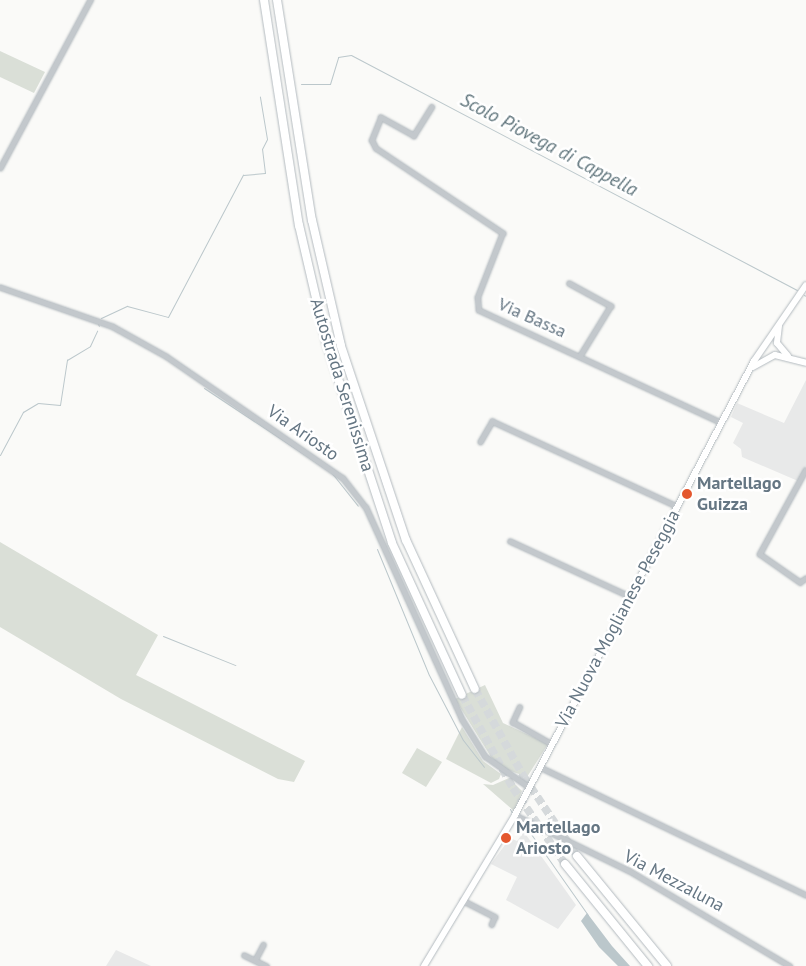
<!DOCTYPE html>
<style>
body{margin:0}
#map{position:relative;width:806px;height:966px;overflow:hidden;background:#fafaf8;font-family:"PT Sans",sans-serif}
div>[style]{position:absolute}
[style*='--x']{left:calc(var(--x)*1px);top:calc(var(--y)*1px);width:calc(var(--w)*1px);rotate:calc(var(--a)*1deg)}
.built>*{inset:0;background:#e8e9e9}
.green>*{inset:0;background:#dadfd7}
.water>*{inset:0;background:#bbc7cb}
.stream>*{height:1px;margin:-0.5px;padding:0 0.5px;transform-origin:0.5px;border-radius:0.5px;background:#bbc7cb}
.highway-tunnel>*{height:8px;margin-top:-4px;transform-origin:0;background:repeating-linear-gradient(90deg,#d5d9db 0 8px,transparent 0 12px)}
.roads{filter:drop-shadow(0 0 1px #b3babf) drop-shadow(0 0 1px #b3babf)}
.street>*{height:4.5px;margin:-2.25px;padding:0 2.25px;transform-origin:2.25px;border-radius:2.25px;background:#c3c8cc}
.secondary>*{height:6px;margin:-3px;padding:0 3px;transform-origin:3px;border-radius:3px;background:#fff}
.highway>*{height:8px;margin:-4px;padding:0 4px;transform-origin:4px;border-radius:4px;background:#fff}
.dots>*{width:14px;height:14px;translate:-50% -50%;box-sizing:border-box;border:2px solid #fff;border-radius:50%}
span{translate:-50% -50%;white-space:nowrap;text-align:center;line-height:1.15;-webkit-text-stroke:5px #fff;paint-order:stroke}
.street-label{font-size:18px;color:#657683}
.poi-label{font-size:18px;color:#657683;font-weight:700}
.left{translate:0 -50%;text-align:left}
.water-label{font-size:19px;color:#60757c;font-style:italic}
</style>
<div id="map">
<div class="built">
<div style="clip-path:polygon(806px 380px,806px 466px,798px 481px,742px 457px,741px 449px,733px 443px,743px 423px,731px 417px,737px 403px,784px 423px)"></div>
<div style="clip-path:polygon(524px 832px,576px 905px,558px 929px,506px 900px,517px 877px,491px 864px,510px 838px,517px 841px)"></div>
<div style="clip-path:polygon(116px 950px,151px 966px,106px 966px)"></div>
</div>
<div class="green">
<div style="clip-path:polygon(0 51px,45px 72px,34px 93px,0 77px)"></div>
<div style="clip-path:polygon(0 542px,158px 635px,136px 675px,305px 761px,294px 782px,278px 779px,121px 699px,0 627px)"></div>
<div style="clip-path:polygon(485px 685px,503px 723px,548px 744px,527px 777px,505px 769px,491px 757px,455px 699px)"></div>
<div style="clip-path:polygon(462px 727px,483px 761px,501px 774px,499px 779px,491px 783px,446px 759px)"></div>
<div style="clip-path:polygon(417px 748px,442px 762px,426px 787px,402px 773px)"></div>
<div style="clip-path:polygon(509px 778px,522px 791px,514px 811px,483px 784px,493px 785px)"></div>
</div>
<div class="water">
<div style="clip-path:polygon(587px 913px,612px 946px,630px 966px,618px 966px,599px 947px,581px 921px)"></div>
</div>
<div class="stream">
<div style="--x:301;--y:84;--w:29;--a:0"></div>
<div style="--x:330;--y:84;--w:28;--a:-73"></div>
<div style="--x:338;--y:57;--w:13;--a:-9"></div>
<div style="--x:351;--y:55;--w:504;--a:27.79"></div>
<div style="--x:804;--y:295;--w:2;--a:27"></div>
<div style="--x:101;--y:318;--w:29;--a:-25"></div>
<div style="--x:127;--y:306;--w:42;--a:15"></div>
<div style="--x:168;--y:317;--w:161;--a:-62.2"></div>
<div style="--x:243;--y:175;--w:22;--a:-5"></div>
<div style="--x:265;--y:173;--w:24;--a:-97"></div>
<div style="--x:262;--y:149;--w:11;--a:-63"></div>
<div style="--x:267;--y:139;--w:43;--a:-99.5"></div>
<div style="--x:98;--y:324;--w:2;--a:63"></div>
<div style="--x:204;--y:388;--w:152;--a:33.5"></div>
<div style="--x:331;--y:472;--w:43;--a:51.5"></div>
<div style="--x:0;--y:455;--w:49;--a:-61.9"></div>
<div style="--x:23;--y:412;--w:17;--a:-31"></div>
<div style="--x:38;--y:403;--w:22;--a:5"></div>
<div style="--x:60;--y:405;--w:46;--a:-81.2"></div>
<div style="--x:67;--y:360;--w:27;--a:-31"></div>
<div style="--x:90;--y:346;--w:17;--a:-65"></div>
<div style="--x:377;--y:549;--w:136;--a:67.6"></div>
<div style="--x:429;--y:675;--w:73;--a:62.4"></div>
<div style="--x:463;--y:740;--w:34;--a:52"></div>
<div style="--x:163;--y:636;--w:78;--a:21.9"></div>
<div style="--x:510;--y:809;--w:4;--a:63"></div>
<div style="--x:531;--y:834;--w:99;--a:54.9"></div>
</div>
<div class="highway-tunnel">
<div style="--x:475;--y:689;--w:101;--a:60.9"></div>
<div style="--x:524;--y:777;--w:95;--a:56.1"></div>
<div style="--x:462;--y:695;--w:106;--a:61.3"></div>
<div style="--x:513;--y:788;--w:92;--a:55.6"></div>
</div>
<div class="roads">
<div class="street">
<div style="--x:432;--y:107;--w:34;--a:122"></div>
<div style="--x:414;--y:136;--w:38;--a:-151"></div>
<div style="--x:381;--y:118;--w:24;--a:112"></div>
<div style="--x:372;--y:140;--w:9;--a:63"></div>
<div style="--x:376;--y:148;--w:153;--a:33.8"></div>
<div style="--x:503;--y:233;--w:69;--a:111.3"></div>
<div style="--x:478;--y:297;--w:13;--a:86"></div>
<div style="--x:479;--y:310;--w:266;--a:24.9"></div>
<div style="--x:0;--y:168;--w:191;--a:-61.8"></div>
<div style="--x:569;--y:283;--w:48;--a:28.7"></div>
<div style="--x:611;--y:306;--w:57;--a:121.5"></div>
<div style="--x:0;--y:287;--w:119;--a:19.2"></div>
<div style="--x:112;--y:326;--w:62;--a:29.1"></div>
<div style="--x:166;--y:356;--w:215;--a:34.6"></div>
<div style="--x:343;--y:478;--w:37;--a:52"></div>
<div style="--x:366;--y:507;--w:233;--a:65.6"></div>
<div style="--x:462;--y:719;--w:44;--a:58.1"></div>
<div style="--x:485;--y:756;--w:54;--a:35.2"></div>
<div style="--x:480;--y:442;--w:24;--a:-60"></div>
<div style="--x:492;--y:421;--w:204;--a:24.7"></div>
<div style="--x:806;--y:470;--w:96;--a:118.7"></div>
<div style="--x:760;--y:554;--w:49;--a:35"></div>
<div style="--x:800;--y:582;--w:7;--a:-34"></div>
<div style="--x:510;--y:541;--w:131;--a:24.8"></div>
<div style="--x:520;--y:707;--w:17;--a:115"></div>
<div style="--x:513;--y:722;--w:45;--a:29.4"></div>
<div style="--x:540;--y:767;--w:295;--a:25.7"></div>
<div style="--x:515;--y:815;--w:126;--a:26"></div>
<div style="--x:628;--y:870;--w:188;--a:30.7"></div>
<div style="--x:462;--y:900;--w:37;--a:27"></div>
<div style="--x:495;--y:917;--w:8;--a:113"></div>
<div style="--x:244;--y:955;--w:25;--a:26"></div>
<div style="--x:255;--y:960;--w:17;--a:-62"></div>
</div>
<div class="secondary">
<div style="--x:779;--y:326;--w:17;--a:97"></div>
<div style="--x:777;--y:343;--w:17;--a:50"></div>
<div style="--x:753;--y:367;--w:25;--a:-29"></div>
<div style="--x:775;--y:355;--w:32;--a:14"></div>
<div style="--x:424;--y:966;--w:176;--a:-58.9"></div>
<div style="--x:515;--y:815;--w:513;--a:-62.24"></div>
<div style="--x:754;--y:361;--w:92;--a:-55.6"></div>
</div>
<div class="highway">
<div style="--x:264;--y:0;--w:228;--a:81.2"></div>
<div style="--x:299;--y:225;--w:123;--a:76.9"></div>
<div style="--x:327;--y:345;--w:208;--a:71.8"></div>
<div style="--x:392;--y:543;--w:167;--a:65.3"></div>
<div style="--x:277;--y:0;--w:223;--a:81"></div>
<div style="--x:312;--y:220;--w:129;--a:77"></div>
<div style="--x:341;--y:346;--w:205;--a:71.5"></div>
<div style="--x:406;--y:540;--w:164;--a:65.2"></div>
<div style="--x:577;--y:856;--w:142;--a:50.7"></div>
<div style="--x:565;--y:864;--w:132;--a:50.9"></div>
</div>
</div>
<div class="dots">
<div style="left:687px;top:494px;background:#e4572e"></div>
<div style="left:506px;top:838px;background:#e4572e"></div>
</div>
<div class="street-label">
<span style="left:532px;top:318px;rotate:24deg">Via Bassa</span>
<span style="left:342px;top:385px;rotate:73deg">Autostrada Serenissima</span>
<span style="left:303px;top:433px;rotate:35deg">Via Ariosto</span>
<span style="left:618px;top:619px;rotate:-62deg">Via Nuova Moglianese Peseggia</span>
<span style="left:674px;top:881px;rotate:28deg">Via Mezzaluna</span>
</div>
<div class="poi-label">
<span class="left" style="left:697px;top:494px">Martellago<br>Guizza</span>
<span class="left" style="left:516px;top:838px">Martellago<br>Ariosto</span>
</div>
<div class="water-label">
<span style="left:549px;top:145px;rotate:28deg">Scolo Piovega di Cappella</span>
</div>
</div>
